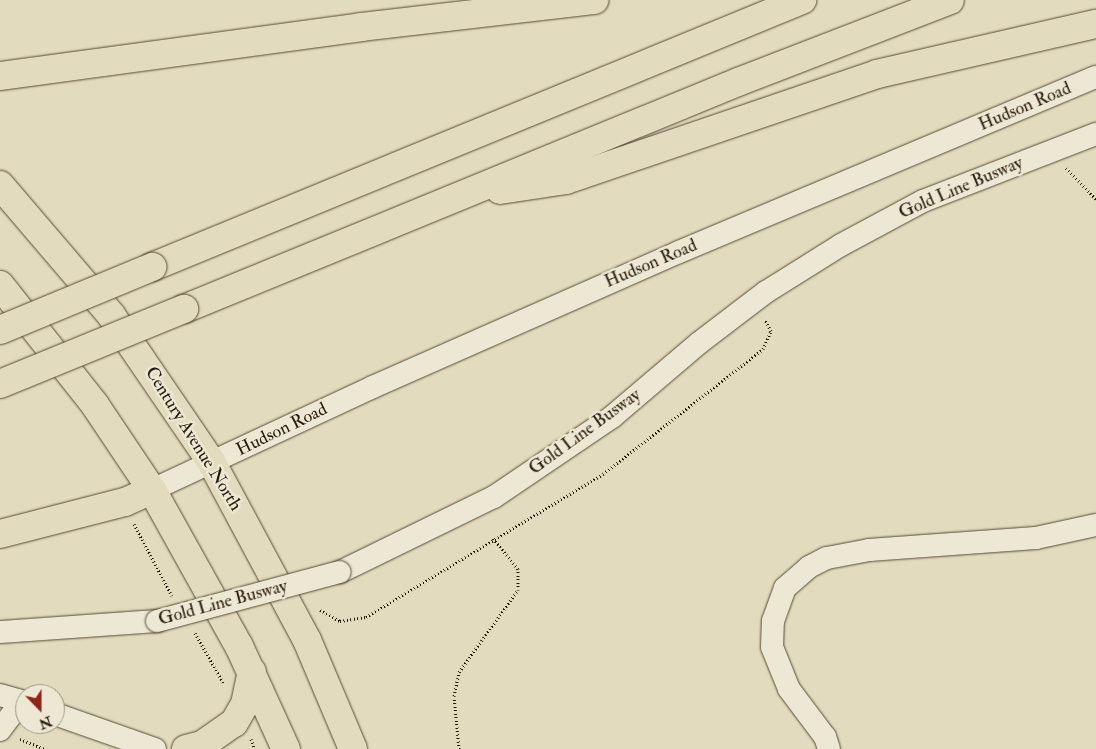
<!DOCTYPE html>
<style>
body{margin:0}
#map{position:relative;width:1096px;height:749px;overflow:hidden;background:#e3dbbd;font-family:"IM FELL Double Pica",serif}
div>[style]{position:absolute}
[style*='--x']{left:calc(var(--x)*1px);top:calc(var(--y)*1px);width:calc(var(--w)*1px);rotate:calc(var(--a)*1deg)}
.path>*{height:3px;margin-top:-1.5px;transform-origin:0;background:repeating-linear-gradient(90deg,#281a0a 0 1px,transparent 0 3.5px)}
.roads{filter:drop-shadow(0 0 1px #574a37) drop-shadow(0 0 1px #574a37)}
.minor>*{height:22px;margin:-11px;padding:0 11px;transform-origin:11px;border-radius:11px;background:#ede8d4}
.major>*{height:28px;margin:-14px;padding:0 14px;transform-origin:14px;border-radius:14px;background:#e3dbbd}
.highway>*{height:28px;margin:-14px;padding:0 14px;transform-origin:14px;border-radius:14px;background:#e3dbbd}
.bridges{filter:drop-shadow(0 0 1px #574a37) drop-shadow(0 0 1px #574a37)}
.minor-bridge>*{height:22px;margin:-11px;padding:0 11px;transform-origin:11px;border-radius:11px;background:#ede8d4}
.highway-bridge>*{height:28px;margin:-14px;padding:0 14px;transform-origin:14px;border-radius:14px;background:#e3dbbd}
span{translate:-50% -50%;white-space:nowrap;text-align:center;line-height:1.15;-webkit-text-stroke:5px #ede8d4;paint-order:stroke}
.street-label{font-size:18px;color:#281a0a}
.north{position:absolute;left:15px;top:684px;width:50px;height:50px;box-sizing:border-box;background:#ede8d4;border:1px solid #9e9683;border-radius:50%;rotate:158deg;font-size:14px;font-weight:700;line-height:20px;text-align:center;color:#281a0a}
.north::after{content:'';display:block;margin:auto;width:18px;height:22px;background:#8f2418;clip-path:polygon(50% 0,100% 100%,50% 72%,0 100%)}
</style>
<div id="map">
<div class="path">
<div style="--x:1066;--y:168;--w:43;--a:45.9"></div>
<div style="--x:134;--y:524;--w:81;--a:62.2"></div>
<div style="--x:320;--y:610;--w:23;--a:29"></div>
<div style="--x:340;--y:621;--w:26;--a:-9"></div>
<div style="--x:366;--y:617;--w:277;--a:-31.1"></div>
<div style="--x:603;--y:474;--w:203;--a:-38"></div>
<div style="--x:763;--y:349;--w:20;--a:-66"></div>
<div style="--x:771;--y:331;--w:13;--a:-117"></div>
<div style="--x:195;--y:633;--w:59;--a:60.4"></div>
<div style="--x:20;--y:739;--w:27;--a:22"></div>
<div style="--x:251;--y:739;--w:11;--a:68"></div>
<div style="--x:459;--y:749;--w:53;--a:-95.4"></div>
<div style="--x:454;--y:696;--w:25;--a:-78"></div>
<div style="--x:459;--y:672;--w:101;--a:-54.3"></div>
<div style="--x:518;--y:590;--w:21;--a:-90"></div>
<div style="--x:518;--y:569;--w:40;--a:-129"></div>
</div>
<div class="roads">
<div class="minor">
<div style="--x:152;--y:490;--w:244;--a:-25"></div>
<div style="--x:373;--y:387;--w:334;--a:-23.8"></div>
<div style="--x:679;--y:252;--w:452;--a:-22.8"></div>
<div style="--x:340;--y:572;--w:171;--a:-26"></div>
<div style="--x:494;--y:497;--w:143;--a:-34.1"></div>
<div style="--x:612;--y:417;--w:114;--a:-40.4"></div>
<div style="--x:699;--y:343;--w:84;--a:-37.3"></div>
<div style="--x:766;--y:292;--w:89;--a:-32.1"></div>
<div style="--x:841;--y:245;--w:93;--a:-28.2"></div>
<div style="--x:923;--y:201;--w:186;--a:-21.2"></div>
<div style="--x:0;--y:632;--w:157;--a:-4"></div>
<div style="--x:0;--y:695;--w:26;--a:16"></div>
<div style="--x:55;--y:714;--w:106;--a:19.3"></div>
<div style="--x:0;--y:730;--w:36;--a:-53"></div>
<div style="--x:829;--y:749;--w:13;--a:-108"></div>
<div style="--x:825;--y:737;--w:60;--a:-126.9"></div>
<div style="--x:789;--y:689;--w:45;--a:-112"></div>
<div style="--x:772;--y:647;--w:26;--a:-88"></div>
<div style="--x:773;--y:621;--w:35;--a:-70"></div>
<div style="--x:785;--y:588;--w:32;--a:-41"></div>
<div style="--x:809;--y:567;--w:20;--a:-27"></div>
<div style="--x:827;--y:558;--w:43;--a:-10.8"></div>
<div style="--x:869;--y:550;--w:167;--a:-4.1"></div>
<div style="--x:1036;--y:538;--w:61;--a:-12.2"></div>
</div>
<div class="major">
<div style="--x:0;--y:185;--w:171;--a:49.5"></div>
<div style="--x:111;--y:315;--w:179;--a:55.7"></div>
<div style="--x:212;--y:463;--w:201;--a:61.8"></div>
<div style="--x:307;--y:640;--w:118;--a:67.1"></div>
<div style="--x:0;--y:285;--w:153;--a:51.6"></div>
<div style="--x:95;--y:405;--w:102;--a:56.2"></div>
<div style="--x:152;--y:490;--w:179;--a:60.9"></div>
<div style="--x:239;--y:646;--w:113;--a:65.5"></div>
<div style="--x:186;--y:749;--w:16;--a:-14"></div>
<div style="--x:202;--y:745;--w:39;--a:-35"></div>
<div style="--x:234;--y:723;--w:22;--a:-60"></div>
<div style="--x:245;--y:704;--w:33;--a:-78"></div>
</div>
<div class="highway">
<div style="--x:0;--y:76;--w:364;--a:-7.7"></div>
<div style="--x:361;--y:27;--w:235;--a:-6.6"></div>
<div style="--x:500;--y:190;--w:67;--a:-8.6"></div>
<div style="--x:566;--y:180;--w:329;--a:-18.8"></div>
<div style="--x:877;--y:74;--w:225;--a:-12.9"></div>
<div style="--x:152;--y:267;--w:703;--a:-22.33"></div>
<div style="--x:184;--y:309;--w:599;--a:-22.28"></div>
<div style="--x:738;--y:82;--w:227;--a:-21.1"></div>
<div style="--x:0;--y:534;--w:129;--a:-14.4"></div>
<div style="--x:125;--y:502;--w:30;--a:-24"></div>
</div>
</div>
<div class="bridges">
<div class="minor-bridge">
<div style="--x:157;--y:621;--w:189;--a:-15"></div>
</div>
<div class="highway-bridge">
<div style="--x:0;--y:330;--w:165;--a:-22.5"></div>
<div style="--x:0;--y:384;--w:199;--a:-22.2"></div>
</div>
</div>
<div class="street-label">
<span style="left:1025px;top:107px;rotate:-23deg">Hudson Road</span>
<span style="left:961px;top:188px;rotate:-23deg">Gold Line Busway</span>
<span style="left:651px;top:264px;rotate:-23deg">Hudson Road</span>
<span style="left:282px;top:430px;rotate:-26deg">Hudson Road</span>
<span style="left:585px;top:432px;rotate:-36deg">Gold Line Busway</span>
<span style="left:193px;top:439px;rotate:58deg">Century Avenue North</span>
<span style="left:223px;top:603px;rotate:-15deg">Gold Line Busway</span>
</div>
<div class="north">N</div>
</div>
